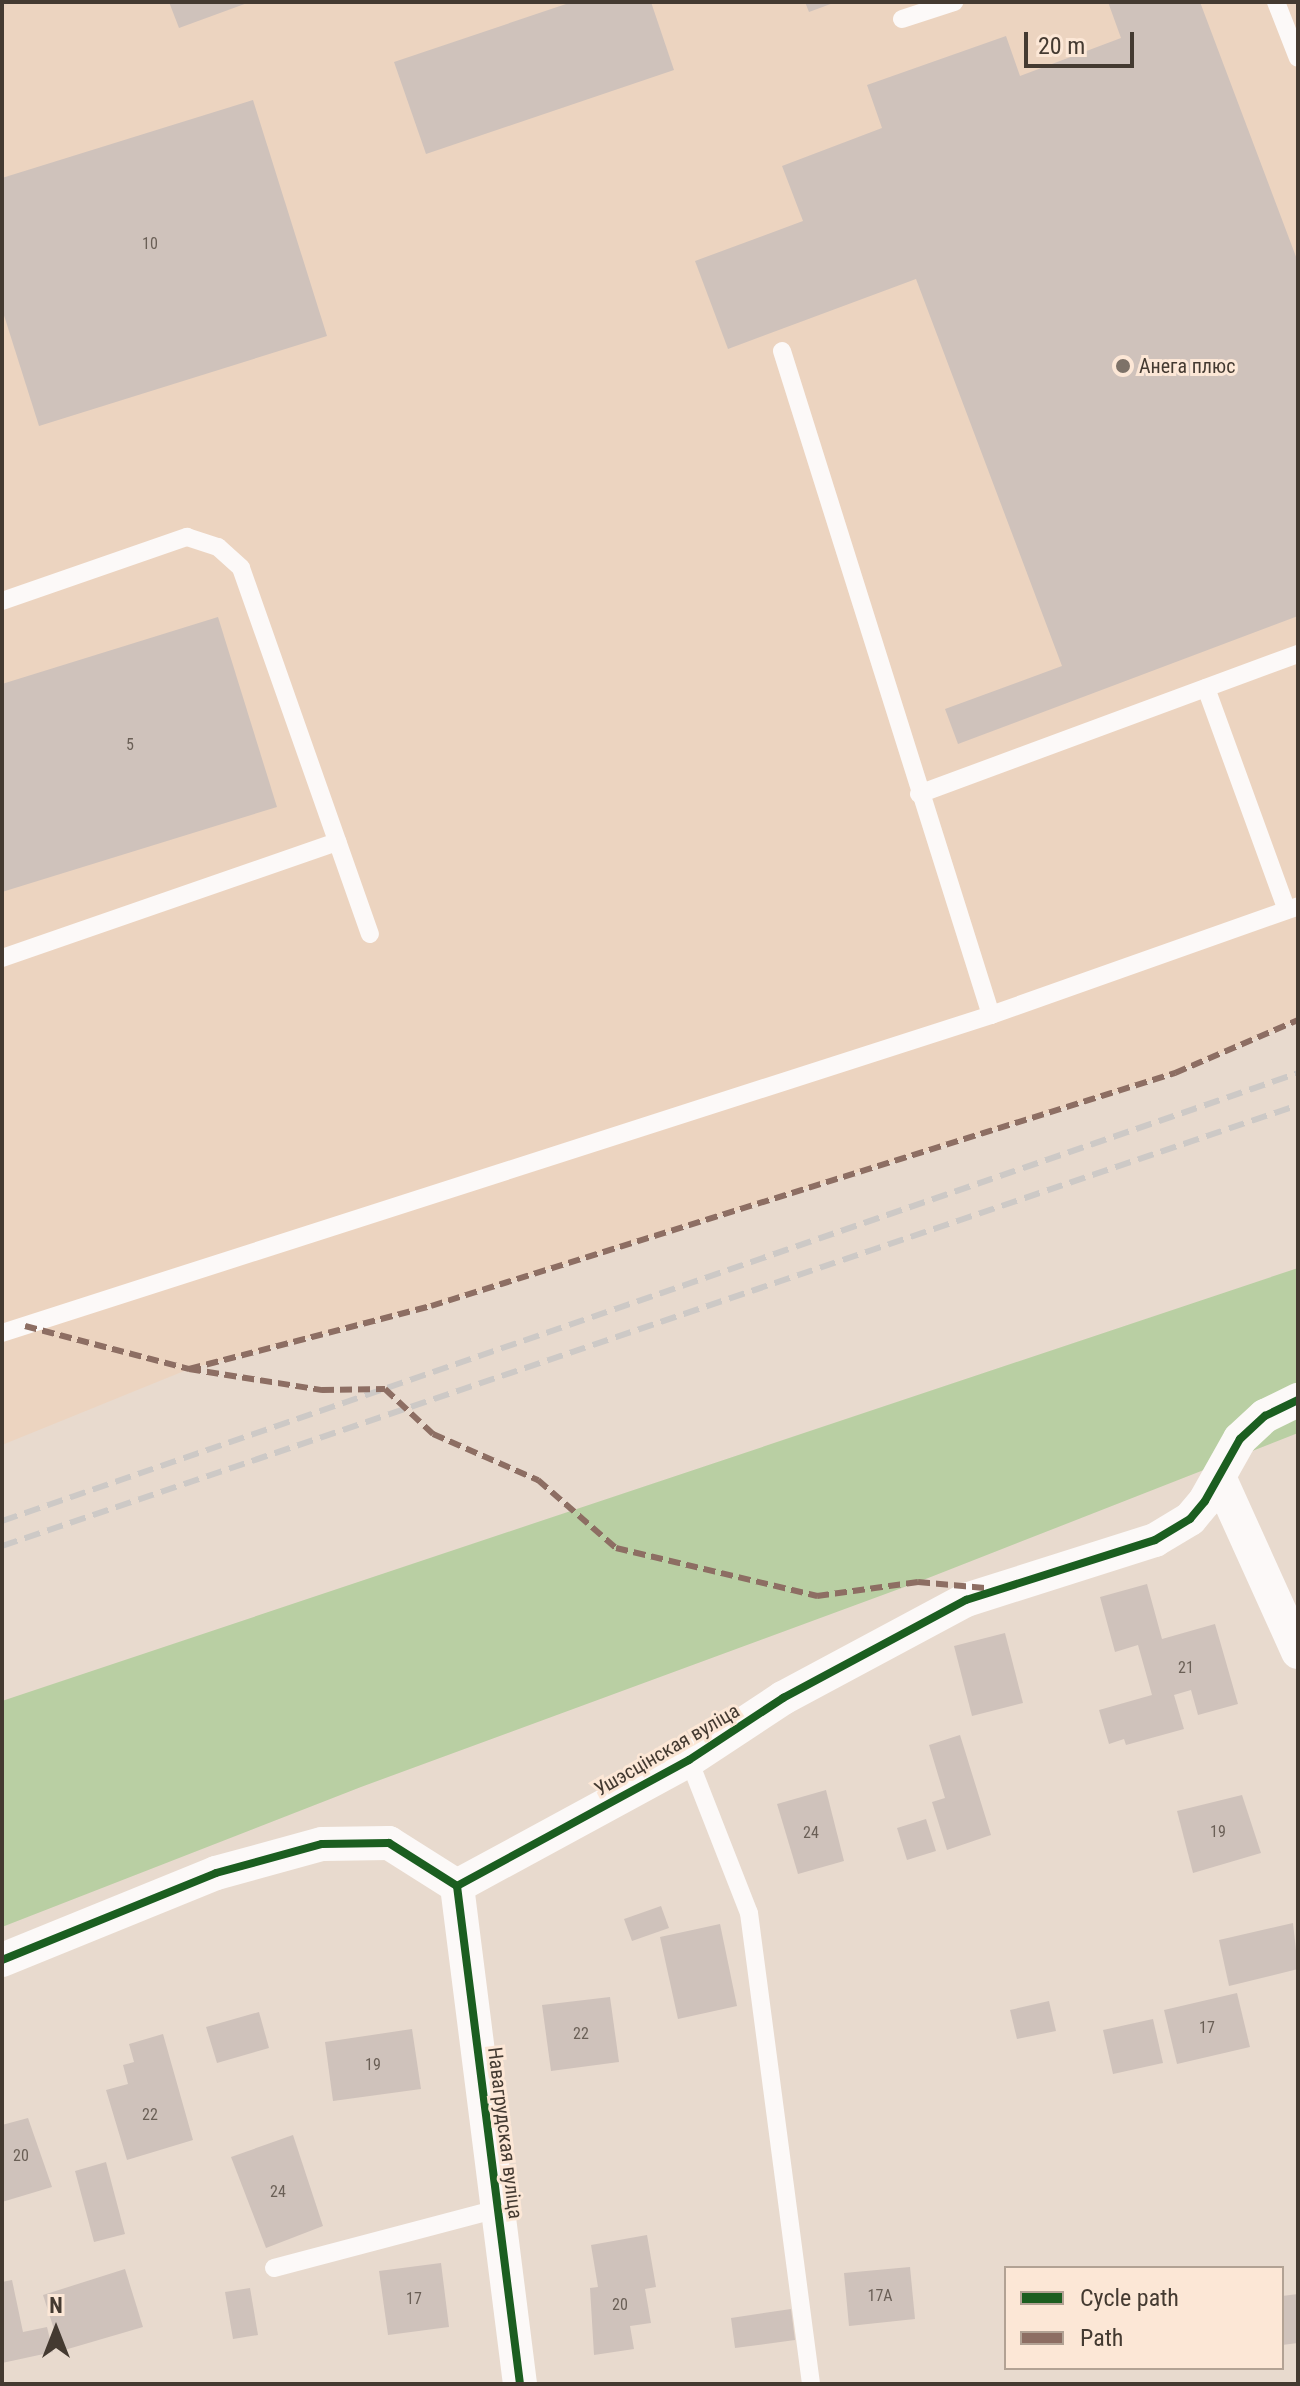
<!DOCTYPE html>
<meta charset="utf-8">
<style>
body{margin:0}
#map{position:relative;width:1300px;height:2386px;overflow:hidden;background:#e8dace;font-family:"Roboto Condensed",sans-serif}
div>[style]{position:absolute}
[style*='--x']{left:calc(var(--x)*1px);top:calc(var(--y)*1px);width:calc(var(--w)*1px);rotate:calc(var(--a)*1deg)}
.built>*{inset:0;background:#ecd4c0}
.green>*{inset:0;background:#b9cfa3}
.building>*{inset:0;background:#cfc2bb}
.service>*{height:18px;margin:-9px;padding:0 9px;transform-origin:9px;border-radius:9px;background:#fcf9f8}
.minor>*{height:34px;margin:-17px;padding:0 17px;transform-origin:17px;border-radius:17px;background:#fcf9f8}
.rail>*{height:6px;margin-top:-3px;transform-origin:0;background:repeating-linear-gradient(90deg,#cdc9c6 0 16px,transparent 0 24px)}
.quiet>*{height:6px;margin-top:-3px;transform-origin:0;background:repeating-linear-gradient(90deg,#8d6e63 0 12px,transparent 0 18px)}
.cycleway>*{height:8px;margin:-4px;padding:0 4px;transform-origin:4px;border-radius:4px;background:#1b5e20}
.dots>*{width:22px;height:22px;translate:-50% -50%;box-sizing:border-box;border:4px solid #fce7d6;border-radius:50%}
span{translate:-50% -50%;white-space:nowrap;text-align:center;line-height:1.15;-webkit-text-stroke:6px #fce7d6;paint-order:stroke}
.number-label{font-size:16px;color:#6a5f56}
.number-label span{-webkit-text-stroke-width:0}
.poi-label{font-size:20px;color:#443a31}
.left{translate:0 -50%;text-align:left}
.street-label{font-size:20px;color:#443a31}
.frame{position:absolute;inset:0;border:4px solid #443a31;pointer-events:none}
.legend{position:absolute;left:1004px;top:2266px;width:280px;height:104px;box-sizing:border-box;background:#fce7d6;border:2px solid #b2a294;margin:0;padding:10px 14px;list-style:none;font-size:24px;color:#443a31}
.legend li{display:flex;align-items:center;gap:16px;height:40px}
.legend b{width:40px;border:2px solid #b2a294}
.north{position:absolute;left:16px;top:2290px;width:80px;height:80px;-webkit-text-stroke:6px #fce7d6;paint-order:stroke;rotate:0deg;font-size:22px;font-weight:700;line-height:32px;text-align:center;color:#443a31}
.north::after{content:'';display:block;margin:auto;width:28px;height:36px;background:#443a31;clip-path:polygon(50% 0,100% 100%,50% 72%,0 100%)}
.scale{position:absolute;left:1024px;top:32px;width:110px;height:36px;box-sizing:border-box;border:4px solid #443a31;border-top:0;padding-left:10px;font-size:24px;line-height:28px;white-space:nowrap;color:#443a31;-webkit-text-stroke:6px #fce7d6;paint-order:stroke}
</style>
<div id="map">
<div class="built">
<div style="clip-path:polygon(2px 2px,1298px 2px,1298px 1020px,1175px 1073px,431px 1306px,189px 1369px,2px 1445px)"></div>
</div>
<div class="green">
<div style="clip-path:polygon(1298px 1268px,1298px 1433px,918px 1582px,361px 1787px,2px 1927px,2px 1701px)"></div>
</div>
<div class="building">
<div style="clip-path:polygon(169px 2px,250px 2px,179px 28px)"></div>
<div style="clip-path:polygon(572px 2px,651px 2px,674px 70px,426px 154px,394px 62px)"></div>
<div style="clip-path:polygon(805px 2px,836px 2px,809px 12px)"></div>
<div style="clip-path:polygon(1108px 2px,1200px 2px,1298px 262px,1298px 616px,958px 744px,945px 709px,1062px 666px,916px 279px,728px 349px,695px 261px,803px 221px,782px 166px,882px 128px,867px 85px,1006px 36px,1020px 76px,1121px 38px)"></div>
<div style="clip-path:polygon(253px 100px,327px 336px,39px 426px,2px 309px,2px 178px)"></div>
<div style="clip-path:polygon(218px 617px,277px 807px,2px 892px,2px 684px)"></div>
<div style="clip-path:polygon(1147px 1584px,1162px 1639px,1215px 1624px,1238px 1704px,1198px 1715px,1191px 1690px,1174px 1695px,1184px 1729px,1126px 1745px,1124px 1739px,1109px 1744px,1099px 1710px,1152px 1695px,1138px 1645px,1115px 1652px,1100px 1597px)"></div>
<div style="clip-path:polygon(1005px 1633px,1023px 1703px,972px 1716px,954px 1646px)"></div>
<div style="clip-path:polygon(960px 1735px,991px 1835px,947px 1850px,932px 1802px,945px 1798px,929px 1745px)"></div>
<div style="clip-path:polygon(826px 1790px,844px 1861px,798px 1874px,777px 1804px)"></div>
<div style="clip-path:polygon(1242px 1795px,1261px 1853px,1193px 1873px,1177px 1811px)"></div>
<div style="clip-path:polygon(926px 1819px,936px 1851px,907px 1860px,897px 1828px)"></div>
<div style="clip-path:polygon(661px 1906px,669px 1928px,632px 1941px,624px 1919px)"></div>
<div style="clip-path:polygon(1293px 1923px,1298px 1969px,1229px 1986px,1219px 1940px)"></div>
<div style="clip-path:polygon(720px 1924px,737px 2006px,678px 2019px,660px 1937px)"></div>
<div style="clip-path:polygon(1237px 1993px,1250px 2047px,1177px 2064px,1164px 2010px)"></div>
<div style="clip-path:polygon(610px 1997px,619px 2062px,551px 2071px,542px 2005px)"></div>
<div style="clip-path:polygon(1049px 2001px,1056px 2031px,1017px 2039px,1010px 2010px)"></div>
<div style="clip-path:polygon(259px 2012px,269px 2048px,217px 2063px,206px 2027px)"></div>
<div style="clip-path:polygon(1153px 2019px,1163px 2063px,1113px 2074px,1103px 2030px)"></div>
<div style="clip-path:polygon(412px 2029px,421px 2089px,333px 2101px,325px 2042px)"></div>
<div style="clip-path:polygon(163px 2034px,193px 2140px,127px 2160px,106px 2090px,128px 2084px,123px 2065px,134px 2062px,129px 2044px)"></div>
<div style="clip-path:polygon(28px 2118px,52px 2187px,2px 2202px,2px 2125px)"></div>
<div style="clip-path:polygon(293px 2135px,323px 2226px,266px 2248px,231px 2157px)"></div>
<div style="clip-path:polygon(106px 2162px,125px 2234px,94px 2242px,75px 2171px)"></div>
<div style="clip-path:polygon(647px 2235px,656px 2287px,645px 2289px,651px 2323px,630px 2326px,634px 2349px,594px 2355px,590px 2288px,598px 2287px,591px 2245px)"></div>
<div style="clip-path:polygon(441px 2263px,449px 2327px,388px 2335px,379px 2271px)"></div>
<div style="clip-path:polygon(910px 2267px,915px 2319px,849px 2326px,844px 2273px)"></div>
<div style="clip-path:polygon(125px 2269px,143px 2327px,61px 2351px,43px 2295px)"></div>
<div style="clip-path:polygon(12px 2280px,23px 2332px,47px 2327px,53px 2352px,2px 2363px,2px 2282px)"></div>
<div style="clip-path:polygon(250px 2288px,258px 2335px,233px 2339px,225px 2292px)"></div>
<div style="clip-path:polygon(1298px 2294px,1298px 2343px,1282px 2345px,1282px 2296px)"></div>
<div style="clip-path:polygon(791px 2309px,795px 2340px,735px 2348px,731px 2318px)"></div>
</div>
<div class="service">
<div style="--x:1276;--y:2;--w:60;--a:68.6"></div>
<div style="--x:902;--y:19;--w:55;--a:-18.1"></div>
<div style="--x:782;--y:351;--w:696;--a:72.53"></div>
<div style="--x:2;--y:601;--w:196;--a:-19.1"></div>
<div style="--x:187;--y:537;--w:33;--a:18"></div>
<div style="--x:218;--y:547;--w:31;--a:42"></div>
<div style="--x:241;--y:568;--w:388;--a:70.6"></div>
<div style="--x:1206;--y:688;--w:236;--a:70"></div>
<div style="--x:919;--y:794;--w:404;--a:-20.3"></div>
<div style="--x:2;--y:958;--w:355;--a:-19.1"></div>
<div style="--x:2;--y:1333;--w:1039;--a:-17.82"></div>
<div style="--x:991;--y:1015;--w:326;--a:-19.5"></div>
<div style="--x:689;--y:1760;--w:164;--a:68.6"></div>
<div style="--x:749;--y:1913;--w:475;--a:82.5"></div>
<div style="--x:274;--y:2268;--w:232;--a:-14.8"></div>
</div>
<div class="minor">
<div style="--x:1220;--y:1479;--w:190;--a:65.7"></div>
<div style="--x:457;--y:1886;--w:502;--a:82.79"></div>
<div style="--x:2;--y:1960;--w:231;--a:-22.1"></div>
<div style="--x:216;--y:1873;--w:110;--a:-15.3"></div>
<div style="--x:322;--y:1844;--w:67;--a:-0.9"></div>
<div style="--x:389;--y:1843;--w:80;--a:32.3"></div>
<div style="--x:457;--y:1886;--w:264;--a:-28.5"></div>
<div style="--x:689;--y:1760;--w:113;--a:-33.4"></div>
<div style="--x:783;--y:1698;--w:208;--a:-28.2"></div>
<div style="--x:966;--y:1600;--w:198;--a:-17.6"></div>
<div style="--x:1155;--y:1540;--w:41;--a:-31"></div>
<div style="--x:1190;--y:1519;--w:23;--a:-50"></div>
<div style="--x:1205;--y:1501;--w:71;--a:-60.6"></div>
<div style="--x:1240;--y:1439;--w:34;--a:-43"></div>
<div style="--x:1265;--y:1416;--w:37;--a:-26"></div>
</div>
<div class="rail">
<div style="--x:2;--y:1521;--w:1371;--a:-19.07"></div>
<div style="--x:2;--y:1546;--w:1369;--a:-18.79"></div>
</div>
<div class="quiet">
<div style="--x:25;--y:1326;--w:170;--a:14.7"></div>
<div style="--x:189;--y:1369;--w:135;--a:9"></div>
<div style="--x:322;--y:1390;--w:63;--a:-0.9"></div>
<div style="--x:385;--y:1389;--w:66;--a:43.2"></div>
<div style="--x:433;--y:1434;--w:115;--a:23.7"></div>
<div style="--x:538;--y:1480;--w:103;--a:41.1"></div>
<div style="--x:616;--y:1548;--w:207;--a:13.4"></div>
<div style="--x:817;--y:1596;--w:102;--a:-7.9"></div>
<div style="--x:918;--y:1582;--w:67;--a:5.1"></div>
<div style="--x:189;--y:1369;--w:250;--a:-14.6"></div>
<div style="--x:431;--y:1306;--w:780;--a:-17.39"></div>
<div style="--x:1175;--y:1073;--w:134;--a:-23.3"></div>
</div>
<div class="cycleway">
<div style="--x:457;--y:1886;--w:502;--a:82.79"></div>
<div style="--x:2;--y:1960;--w:231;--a:-22.1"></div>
<div style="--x:216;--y:1873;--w:110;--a:-15.3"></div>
<div style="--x:322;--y:1844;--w:67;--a:-0.9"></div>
<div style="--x:389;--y:1843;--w:80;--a:32.3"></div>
<div style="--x:457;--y:1886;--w:264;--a:-28.5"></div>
<div style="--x:689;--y:1760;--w:113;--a:-33.4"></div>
<div style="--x:783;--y:1698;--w:208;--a:-28.2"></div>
<div style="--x:966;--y:1600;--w:198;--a:-17.6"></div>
<div style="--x:1155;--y:1540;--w:41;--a:-31"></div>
<div style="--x:1190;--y:1519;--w:23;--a:-50"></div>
<div style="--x:1205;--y:1501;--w:71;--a:-60.6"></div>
<div style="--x:1240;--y:1439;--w:34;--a:-43"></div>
<div style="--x:1265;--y:1416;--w:37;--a:-26"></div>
</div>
<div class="dots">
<div style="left:1123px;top:366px;background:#7d7268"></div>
</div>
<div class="number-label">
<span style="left:150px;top:244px">10</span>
<span style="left:130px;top:745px">5</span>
<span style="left:1186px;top:1668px">21</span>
<span style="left:1218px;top:1832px">19</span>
<span style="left:811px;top:1833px">24</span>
<span style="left:1207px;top:2028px">17</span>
<span style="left:581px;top:2034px">22</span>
<span style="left:373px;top:2065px">19</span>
<span style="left:150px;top:2115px">22</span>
<span style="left:21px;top:2156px">20</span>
<span style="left:278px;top:2192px">24</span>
<span style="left:880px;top:2296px">17А</span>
<span style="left:414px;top:2299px">17</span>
<span style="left:620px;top:2305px">20</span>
</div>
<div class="poi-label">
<span class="left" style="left:1139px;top:366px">Анега плюс</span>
</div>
<div class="street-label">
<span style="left:667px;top:1750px;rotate:-30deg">Ушэсцінская вуліца</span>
<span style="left:505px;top:2133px;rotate:83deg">Навагрудская вуліца</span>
</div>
<div class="frame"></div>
<ul class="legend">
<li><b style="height:10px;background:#1b5e20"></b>Cycle path</li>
<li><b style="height:10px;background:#8d6e63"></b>Path</li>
</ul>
<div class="north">N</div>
<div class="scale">20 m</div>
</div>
